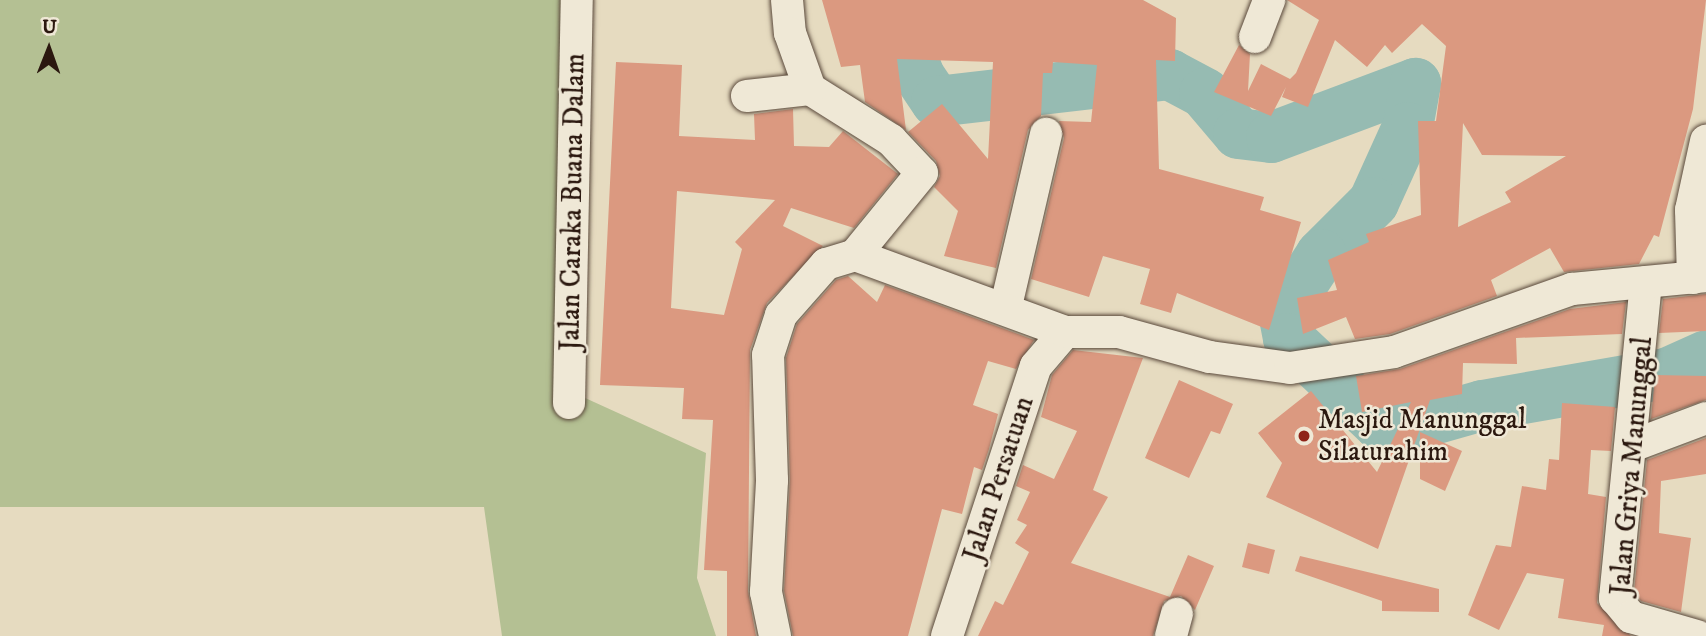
<!DOCTYPE html>
<style>
body{margin:0}
#map{position:relative;width:1706px;height:636px;overflow:hidden;background:#e6dbc0;font-family:"IM FELL DW Pica",serif}
div>[style]{position:absolute}
[style*='--x']{left:calc(var(--x)*1px);top:calc(var(--y)*1px);width:calc(var(--w)*1px);rotate:calc(var(--a)*1deg)}
.green>*{inset:0;background:#b4c093}
.river>*{height:51px;margin:-25.5px;padding:0 25.5px;transform-origin:25.5px;border-radius:25.5px;background:#96bbb2}
.building>*{inset:0;background:#db9980}
.roads{filter:drop-shadow(0 0 2px #5a493b) drop-shadow(0 0 2px #5a493b)}
.minor>*{height:32px;margin:-16px;padding:0 16px;transform-origin:16px;border-radius:16px;background:#efe8d6}
.dots>*{width:19px;height:19px;translate:-50% -50%;box-sizing:border-box;border:4px solid #efe8d6;border-radius:50%}
span{translate:-50% -50%;white-space:nowrap;text-align:center;line-height:1.15;-webkit-text-stroke:5px #efe8d6;paint-order:stroke}
.street-label{font-size:28px;color:#2b180f}
.poi-label{font-size:28px;color:#2b180f}
.left{translate:0 -50%;text-align:left}
.north{position:absolute;left:14px;top:14px;width:70px;height:70px;-webkit-text-stroke:5px #efe8d6;paint-order:stroke;rotate:1deg;font-size:19px;font-weight:700;line-height:28px;text-align:center;color:#2b180f}
.north::after{content:'';display:block;margin:auto;width:24px;height:32px;background:#2b180f;clip-path:polygon(50% 0,100% 100%,50% 72%,0 100%)}
</style>
<div id="map">
<div class="green">
<div style="clip-path:polygon(0 0,562px 0,572px 392px,706px 453px,697px 578px,716px 636px,502px 636px,484px 507px,0 507px)"></div>
</div>
<div class="river">
<div style="--x:891;--y:0;--w:81;--a:69.8"></div>
<div style="--x:919;--y:76;--w:30;--a:56"></div>
<div style="--x:936;--y:101;--w:235;--a:-6.6"></div>
<div style="--x:1169;--y:74;--w:40;--a:28"></div>
<div style="--x:1204;--y:93;--w:52;--a:49.6"></div>
<div style="--x:1238;--y:133;--w:33;--a:7"></div>
<div style="--x:1271;--y:137;--w:154;--a:-20.6"></div>
<div style="--x:1415;--y:83;--w:45;--a:100.3"></div>
<div style="--x:1407;--y:127;--w:82;--a:114.4"></div>
<div style="--x:1373;--y:202;--w:74;--a:135"></div>
<div style="--x:1321;--y:254;--w:69;--a:123.2"></div>
<div style="--x:1283;--y:312;--w:26;--a:79"></div>
<div style="--x:1288;--y:338;--w:125;--a:43.4"></div>
<div style="--x:1379;--y:424;--w:22;--a:10"></div>
<div style="--x:1401;--y:428;--w:84;--a:-15.9"></div>
<div style="--x:1482;--y:405;--w:187;--a:-9.9"></div>
<div style="--x:1666;--y:373;--w:44;--a:-24.2"></div>
</div>
<div class="building">
<div style="clip-path:polygon(822px 0,1143px 0,1176px 18px,1175px 61px,1156px 60px,1159px 169px,1264px 197px,1260px 210px,1301px 222px,1269px 330px,1177px 293px,1171px 313px,1140px 304px,1150px 269px,1103px 256px,1089px 297px,1031px 279px,1064px 138px,1059px 121px,1091px 122px,1097px 65px,1053px 62px,1052px 73px,1043px 73px,1041px 116px,1028px 130px,996px 268px,944px 256px,958px 211px,934px 187px,940px 176px,936px 161px,908px 132px,942px 104px,988px 159px,993px 62px,897px 59px,906px 130px,865px 102px,860px 65px,841px 67px)"></div>
<div style="clip-path:polygon(evenodd,1287px 0,1706px 0,1693px 109px,1659px 237px,1654px 235px,1639px 264px,1564px 272px,1550px 248px,1491px 280px,1497px 296px,1390px 334px,1355px 339px,1346px 317px,1303px 334px,1297px 298px,1337px 290px,1328px 260px,1369px 242px,1366px 234px,1421px 215px,1418px 121px,1436px 121px,1446px 46px,1422px 24px,1392px 53px,1385px 45px,1367px 67px,1335px 40px,1308px 107px,1282px 97px,1286px 87px,1271px 116px,1214px 92px,1239px 45px,1250px 54px,1248px 91px,1261px 64px,1290px 79px,1296px 73px,1319px 20px,1287px 0,1463px 123px,1482px 155px,1566px 156px,1505px 192px,1511px 202px,1458px 227px,1463px 123px)"></div>
<div style="clip-path:polygon(evenodd,616px 62px,682px 65px,679px 136px,755px 140px,754px 114px,793px 109px,794px 146px,829px 147px,843px 131px,898px 174px,854px 228px,791px 208px,783px 226px,823px 246px,767px 303px,750px 350px,748px 591px,756px 636px,727px 636px,727px 571px,704px 570px,713px 420px,682px 419px,684px 388px,600px 385px,616px 62px,677px 191px,775px 200px,735px 242px,742px 249px,724px 315px,671px 308px,677px 191px)"></div>
<div style="clip-path:polygon(848px 276px,877px 302px,885px 285px,1034px 340px,1016px 369px,988px 361px,973px 405px,998px 414px,989px 449px,982px 470px,974px 467px,962px 514px,942px 509px,908px 636px,793px 636px,784px 591px,790px 480px,786px 358px,797px 324px,836px 280px)"></div>
<div style="clip-path:polygon(1706px 294px,1706px 331px,1659px 333px,1663px 299px)"></div>
<div style="clip-path:polygon(1626px 302px,1622px 334px,1516px 338px,1517px 364px,1463px 363px,1462px 394px,1430px 400px,1378px 549px,1266px 497px,1282px 463px,1258px 433px,1311px 391px,1377px 472px,1411px 402px,1362px 412px,1356px 376px,1400px 369px,1570px 309px)"></div>
<div style="clip-path:polygon(1073px 350px,1143px 358px,1093px 490px,1108px 497px,1071px 563px,1170px 597px,1188px 555px,1214px 566px,1195px 610px,1181px 596px,1164px 601px,1153px 636px,978px 636px,995px 601px,1003px 605px,1029px 552px,1015px 543px,1027px 525px,1017px 520px,1030px 492px,1016px 486px,1023px 465px,1054px 479px,1077px 431px,1041px 417px,1052px 375px)"></div>
<div style="clip-path:polygon(1655px 375px,1706px 376px,1706px 400px,1651px 419px)"></div>
<div style="clip-path:polygon(1179px 380px,1233px 404px,1220px 434px,1211px 431px,1189px 478px,1145px 458px)"></div>
<div style="clip-path:polygon(1562px 403px,1615px 407px,1611px 451px,1591px 450px,1588px 494px,1606px 497px,1597px 603px,1631px 636px,1602px 636px,1604px 625px,1558px 618px,1564px 579px,1527px 573px,1499px 630px,1468px 615px,1496px 545px,1511px 547px,1522px 486px,1546px 490px,1549px 459px,1559px 460px)"></div>
<div style="clip-path:polygon(1420px 432px,1462px 451px,1445px 491px,1420px 479px)"></div>
<div style="clip-path:polygon(1706px 438px,1706px 474px,1661px 481px,1659px 533px,1691px 538px,1681px 612px,1641px 601px,1634px 592px,1647px 460px)"></div>
<div style="clip-path:polygon(1248px 543px,1275px 550px,1269px 574px,1242px 567px)"></div>
<div style="clip-path:polygon(1300px 556px,1439px 589px,1439px 612px,1382px 611px,1382px 601px,1295px 571px)"></div>
</div>
<div class="roads">
<div class="minor">
<div style="--x:787;--y:0;--w:33;--a:85"></div>
<div style="--x:790;--y:33;--w:59;--a:70.3"></div>
<div style="--x:810;--y:89;--w:96;--a:32.2"></div>
<div style="--x:891;--y:140;--w:45;--a:46.8"></div>
<div style="--x:922;--y:173;--w:106;--a:129.3"></div>
<div style="--x:1255;--y:37;--w:40;--a:-69"></div>
<div style="--x:747;--y:96;--w:63;--a:-6.3"></div>
<div style="--x:1693;--y:278;--w:68;--a:-91.7"></div>
<div style="--x:1691;--y:210;--w:71;--a:-77.7"></div>
<div style="--x:1646;--y:282;--w:318;--a:95.6"></div>
<div style="--x:1615;--y:598;--w:25;--a:50"></div>
<div style="--x:1631;--y:617;--w:69;--a:16.1"></div>
<div style="--x:1006;--y:306;--w:177;--a:-76.9"></div>
<div style="--x:569;--y:403;--w:403;--a:-88.9"></div>
<div style="--x:1632;--y:446;--w:79;--a:-20.7"></div>
<div style="--x:775;--y:636;--w:45;--a:-101.6"></div>
<div style="--x:766;--y:592;--w:112;--a:-86.9"></div>
<div style="--x:772;--y:480;--w:125;--a:-91.8"></div>
<div style="--x:768;--y:355;--w:42;--a:-72"></div>
<div style="--x:781;--y:315;--w:68;--a:-48.6"></div>
<div style="--x:826;--y:264;--w:30;--a:-17"></div>
<div style="--x:855;--y:255;--w:224;--a:20.1"></div>
<div style="--x:947;--y:636;--w:284;--a:-71.8"></div>
<div style="--x:1036;--y:366;--w:45;--a:-49.5"></div>
<div style="--x:1065;--y:332;--w:54;--a:0"></div>
<div style="--x:1119;--y:332;--w:94;--a:15.4"></div>
<div style="--x:1210;--y:357;--w:81;--a:7.8"></div>
<div style="--x:1290;--y:368;--w:105;--a:-8.7"></div>
<div style="--x:1394;--y:352;--w:189;--a:-19.5"></div>
<div style="--x:1572;--y:289;--w:135;--a:-5.5"></div>
<div style="--x:1171;--y:636;--w:23;--a:-75"></div>
</div>
</div>
<div class="dots">
<div style="left:1304px;top:436px;background:#8f2418"></div>
</div>
<div class="street-label">
<span style="left:573px;top:202px;rotate:-89deg">Jalan Caraka Buana Dalam</span>
<span style="left:1632px;top:466px;rotate:-85deg">Jalan Griya Manunggal</span>
<span style="left:999px;top:479px;rotate:-72deg">Jalan Persatuan</span>
</div>
<div class="poi-label">
<span class="left" style="left:1318px;top:436px">Masjid Manunggal<br>Silaturahim</span>
</div>
<div class="north">U</div>
</div>
